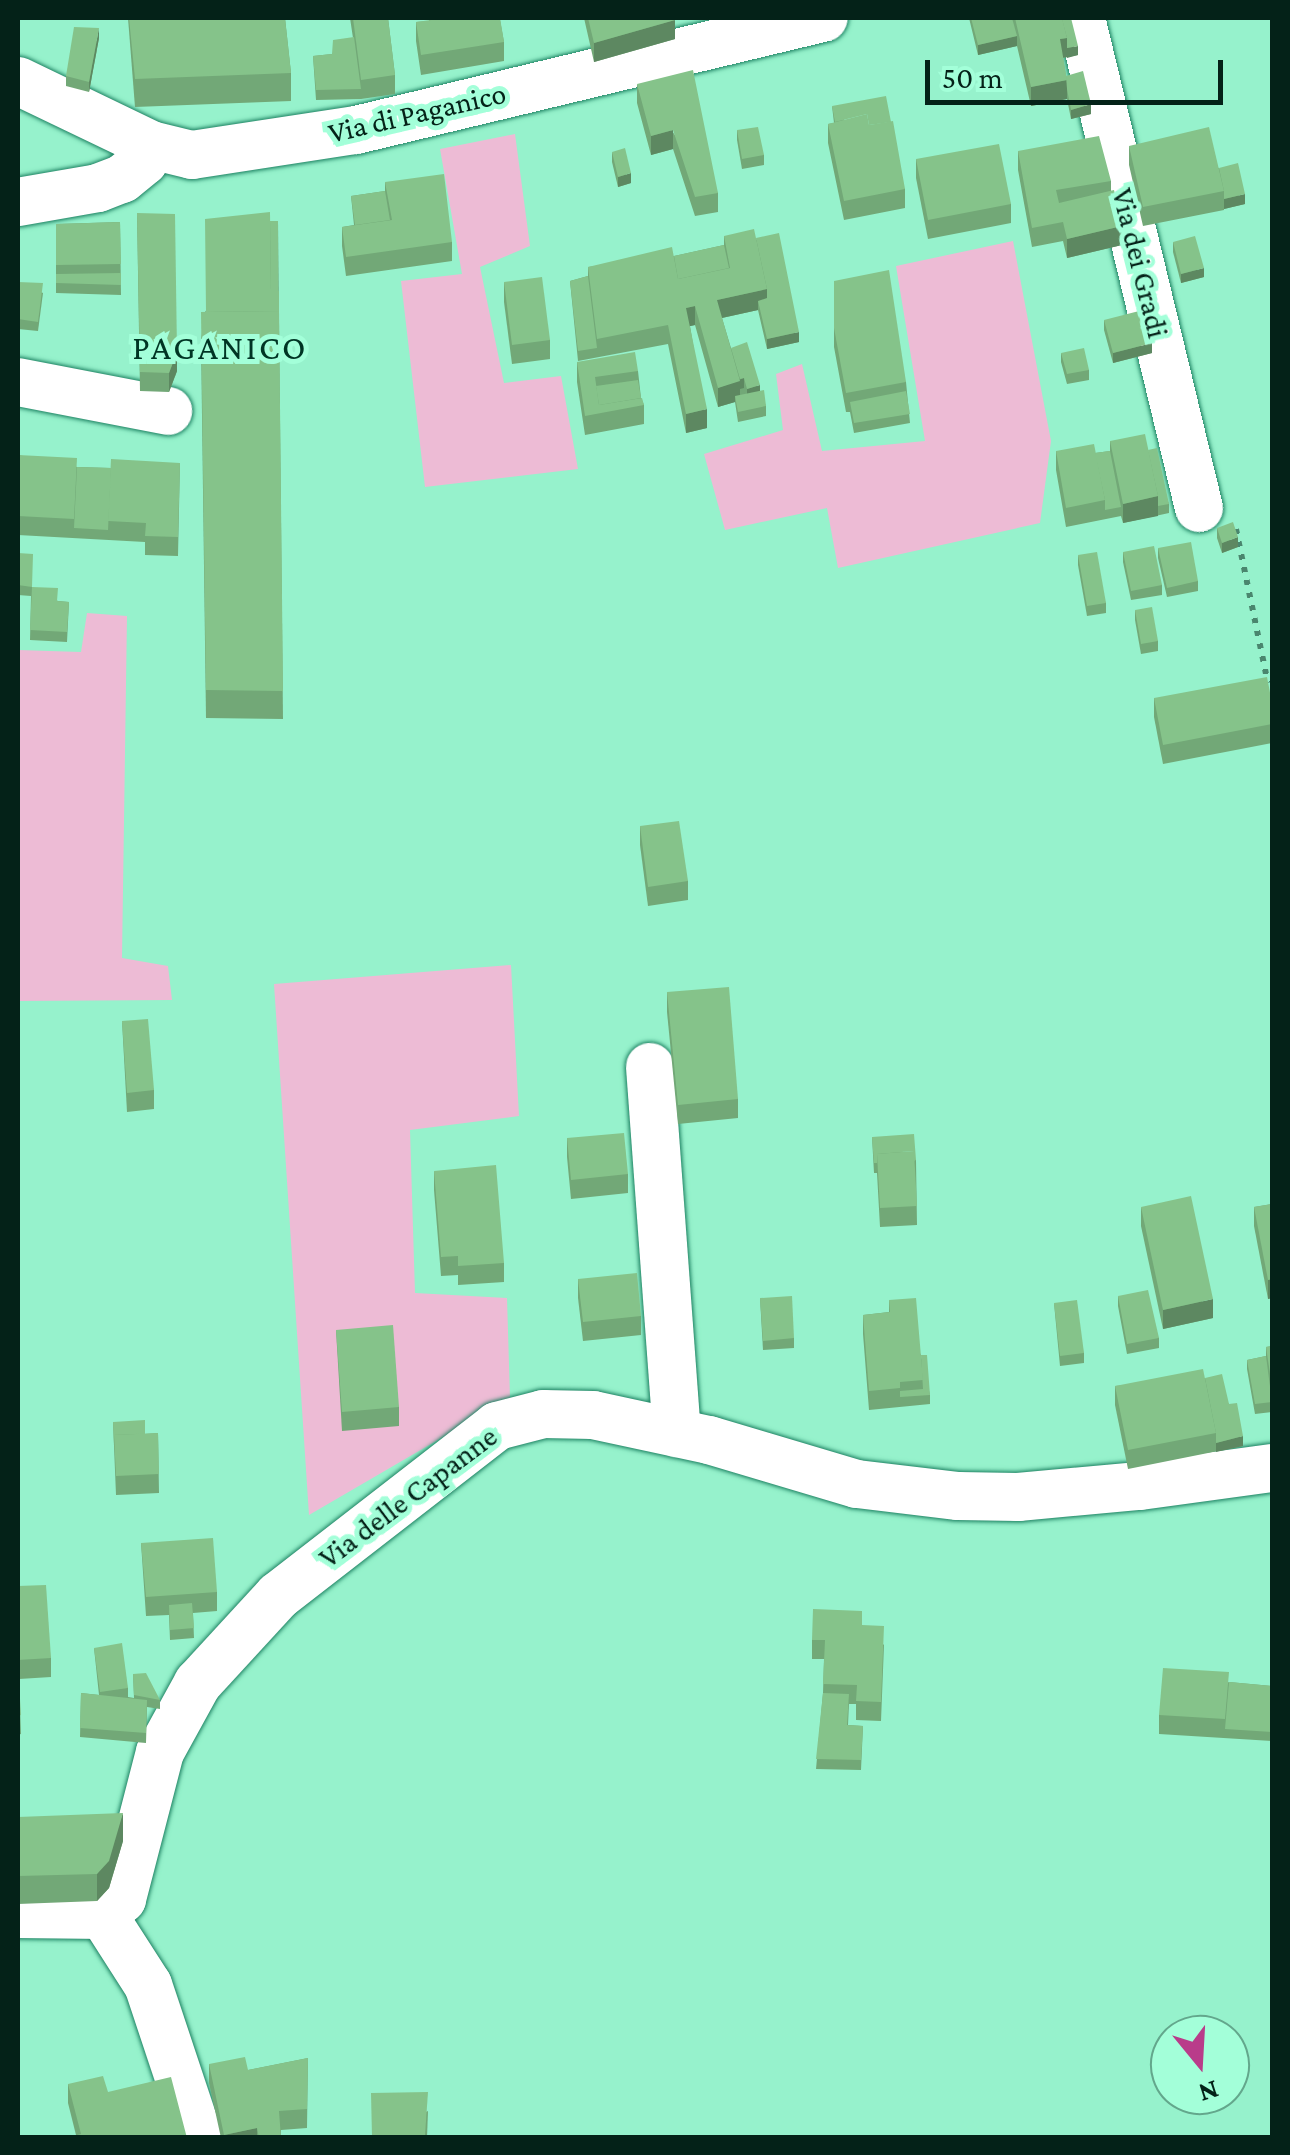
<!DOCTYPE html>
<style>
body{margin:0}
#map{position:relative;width:1290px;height:2155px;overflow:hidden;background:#96f2cc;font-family:"Crimson Pro",serif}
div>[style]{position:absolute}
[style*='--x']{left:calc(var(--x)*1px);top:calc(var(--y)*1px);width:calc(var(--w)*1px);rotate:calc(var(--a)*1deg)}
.green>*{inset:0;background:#edbbd5}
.path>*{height:6px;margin-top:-3px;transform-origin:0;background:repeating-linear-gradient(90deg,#4a866e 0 5px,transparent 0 13px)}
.roads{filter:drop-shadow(0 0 2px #1d8262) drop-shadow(0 0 2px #1d8262)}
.minor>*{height:48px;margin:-24px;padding:0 24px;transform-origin:24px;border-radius:24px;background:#fff}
.wall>*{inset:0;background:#72a877}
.shaded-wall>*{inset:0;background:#5d8861}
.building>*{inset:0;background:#85c38a}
span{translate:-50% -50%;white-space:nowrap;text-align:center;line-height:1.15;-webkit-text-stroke:10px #a3ffd9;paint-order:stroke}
.street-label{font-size:30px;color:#042218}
.quarter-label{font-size:35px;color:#003524;letter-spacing:2.5px}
.frame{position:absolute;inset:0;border:20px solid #042218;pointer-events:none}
.north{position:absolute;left:1150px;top:2015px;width:100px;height:100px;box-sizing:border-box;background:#a3ffd9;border:2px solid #63a78c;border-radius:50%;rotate:162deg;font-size:28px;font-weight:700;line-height:40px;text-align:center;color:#042218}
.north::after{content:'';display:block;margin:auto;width:35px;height:45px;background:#b93c8a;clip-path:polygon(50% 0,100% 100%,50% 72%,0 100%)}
.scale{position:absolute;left:925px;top:60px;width:298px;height:45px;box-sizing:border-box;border:5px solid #042218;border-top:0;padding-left:12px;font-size:30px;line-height:35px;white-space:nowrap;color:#042218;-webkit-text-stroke:8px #a3ffd9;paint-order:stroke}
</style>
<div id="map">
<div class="green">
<div style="clip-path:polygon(515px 134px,530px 246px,480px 267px,504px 383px,561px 376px,578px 469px,425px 487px,401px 281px,462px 274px,440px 149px)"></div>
<div style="clip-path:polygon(1013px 241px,1051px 441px,1040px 523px,838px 568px,827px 508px,725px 530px,704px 454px,783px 430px,776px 374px,802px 364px,822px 451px,925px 441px,896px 266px)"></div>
<div style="clip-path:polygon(87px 613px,127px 616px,122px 958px,168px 966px,172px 1000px,18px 1001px,18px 640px,18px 650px,81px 652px)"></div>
<div style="clip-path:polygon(511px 965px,519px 1116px,410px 1130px,415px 1293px,507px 1298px,510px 1398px,309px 1515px,274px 984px)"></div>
</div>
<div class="path">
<div style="--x:1236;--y:529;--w:157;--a:78.3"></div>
</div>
<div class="roads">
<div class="minor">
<div style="--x:1081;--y:18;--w:504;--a:76.46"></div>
<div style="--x:18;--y:81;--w:148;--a:25.7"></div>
<div style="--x:151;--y:145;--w:42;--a:13.7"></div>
<div style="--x:192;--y:155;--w:166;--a:-8.7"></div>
<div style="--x:356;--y:130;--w:481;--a:-13.5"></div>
<div style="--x:18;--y:202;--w:81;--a:-9.9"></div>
<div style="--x:98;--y:188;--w:26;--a:-21"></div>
<div style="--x:122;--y:179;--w:28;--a:-39"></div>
<div style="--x:144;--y:161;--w:17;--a:-66"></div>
<div style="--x:18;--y:382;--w:153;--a:10.9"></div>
<div style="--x:650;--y:1067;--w:367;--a:85.8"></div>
<div style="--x:18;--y:1914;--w:85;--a:0.7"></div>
<div style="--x:199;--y:2138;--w:161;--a:-108.4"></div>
<div style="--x:148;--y:1985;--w:83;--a:-122.7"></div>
<div style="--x:103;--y:1915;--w:25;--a:-40"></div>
<div style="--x:122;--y:1899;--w:152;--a:-75.5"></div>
<div style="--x:160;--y:1752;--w:79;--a:-61.2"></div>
<div style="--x:198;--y:1683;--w:118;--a:-47.4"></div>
<div style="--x:278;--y:1596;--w:277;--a:-37.8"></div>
<div style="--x:497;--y:1426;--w:48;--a:-14.6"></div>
<div style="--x:543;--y:1414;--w:50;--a:1.1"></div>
<div style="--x:593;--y:1415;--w:119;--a:12.2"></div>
<div style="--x:709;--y:1440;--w:154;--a:16.6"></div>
<div style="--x:857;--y:1484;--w:102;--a:6.8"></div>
<div style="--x:958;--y:1496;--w:60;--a:1"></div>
<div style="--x:1018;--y:1497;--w:122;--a:-5.2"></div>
<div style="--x:1140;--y:1486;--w:133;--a:-7.8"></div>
</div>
</div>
<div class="wall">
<div style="clip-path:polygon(128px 18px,285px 18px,291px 73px,291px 101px,135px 107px)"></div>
<div style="clip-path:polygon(350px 18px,388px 18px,395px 75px,395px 94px,361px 99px,316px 100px,313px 56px,332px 54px,353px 38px)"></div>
<div style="clip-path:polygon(429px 18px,516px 18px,500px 20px,504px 42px,504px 61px,421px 75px,416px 41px,416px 22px,429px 21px)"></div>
<div style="clip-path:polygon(584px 18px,674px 18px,675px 39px,594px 62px)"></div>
<div style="clip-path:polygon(969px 18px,1062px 18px,1078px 55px,1063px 58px,1066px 76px,1091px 114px,1071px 119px,1067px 99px,1031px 106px,1017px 46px,978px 55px)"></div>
<div style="clip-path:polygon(99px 38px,89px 92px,66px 86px,66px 76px)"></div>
<div style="clip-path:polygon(637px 84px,718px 193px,718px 212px,695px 216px,673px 149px,651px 155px,637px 103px)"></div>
<div style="clip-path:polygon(832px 106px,905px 189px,905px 208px,844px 220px,828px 143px,828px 124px,834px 123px)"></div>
<div style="clip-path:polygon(737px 130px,764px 155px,764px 165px,742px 169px,737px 140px)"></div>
<div style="clip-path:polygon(1129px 146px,1219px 168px,1245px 204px,1224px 209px,1224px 210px,1143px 226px,1129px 165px)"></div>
<div style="clip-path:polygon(1018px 151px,1111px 181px,1111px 190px,1122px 245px,1067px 258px,1063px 241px,1032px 247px,1018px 170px)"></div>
<div style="clip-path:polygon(612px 152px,631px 183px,618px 187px,612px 162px)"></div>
<div style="clip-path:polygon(916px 159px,1011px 204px,1011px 223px,928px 239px,916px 178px)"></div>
<div style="clip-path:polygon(385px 182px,452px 242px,452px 261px,346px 276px,342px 246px,342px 227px,354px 225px,351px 196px,385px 191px)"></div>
<div style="clip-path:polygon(137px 213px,177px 371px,169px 392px,140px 391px)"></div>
<div style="clip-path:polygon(270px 221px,278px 221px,283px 719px,206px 718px,201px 340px,205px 312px)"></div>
<div style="clip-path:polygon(120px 222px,121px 295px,56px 293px,56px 224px)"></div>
<div style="clip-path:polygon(724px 236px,756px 238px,799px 342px,767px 349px,758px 310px,722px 318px,731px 348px,760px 391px,766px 406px,766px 416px,738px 422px,735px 402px,718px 407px,695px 325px,690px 326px,707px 428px,686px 433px,668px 344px,578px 361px,570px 281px,588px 276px,588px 267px,674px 256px,724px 245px)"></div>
<div style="clip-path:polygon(1173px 242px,1204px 277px,1181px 283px,1173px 252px)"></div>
<div style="clip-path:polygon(834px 281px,906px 382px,910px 423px,854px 433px,850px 412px,846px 412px,834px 347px)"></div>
<div style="clip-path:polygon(18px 282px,43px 293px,38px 331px,18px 329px)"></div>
<div style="clip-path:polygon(504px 282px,550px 340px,550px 359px,512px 364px,504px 302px)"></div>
<div style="clip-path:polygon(1104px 320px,1152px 353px,1113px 363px,1104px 330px)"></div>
<div style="clip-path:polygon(1061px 353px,1089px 370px,1089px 380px,1067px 384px,1061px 362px)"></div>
<div style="clip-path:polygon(577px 362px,638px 371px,641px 398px,644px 405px,644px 424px,585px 435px,577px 382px)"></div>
<div style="clip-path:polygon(1110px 441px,1148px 450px,1169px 504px,1169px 513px,1123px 523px,1121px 516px,1066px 527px,1056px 470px,1056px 451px,1095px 453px,1110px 451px)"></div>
<div style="clip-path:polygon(18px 455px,77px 467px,111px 468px,180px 463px,178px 556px,145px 555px,145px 542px,18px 535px)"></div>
<div style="clip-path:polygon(1217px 528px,1238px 547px,1222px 553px,1217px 538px)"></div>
<div style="clip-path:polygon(1158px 548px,1198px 581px,1198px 591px,1167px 597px,1158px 558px)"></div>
<div style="clip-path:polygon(1123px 552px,1162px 585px,1162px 595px,1131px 600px,1123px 562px)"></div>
<div style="clip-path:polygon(18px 553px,32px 587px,58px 601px,69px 602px,67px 642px,30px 640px,31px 596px,18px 595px)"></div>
<div style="clip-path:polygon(1078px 555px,1106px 603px,1106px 613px,1087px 616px,1078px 565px)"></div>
<div style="clip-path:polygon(1135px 610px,1158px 641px,1158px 651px,1141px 654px,1135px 620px)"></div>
<div style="clip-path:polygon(1154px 698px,1272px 703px,1272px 743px,1163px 764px,1154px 717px)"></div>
<div style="clip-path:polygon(640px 826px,688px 881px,688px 900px,648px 906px,640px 845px)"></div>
<div style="clip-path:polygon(667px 992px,738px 1099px,738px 1118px,678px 1124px,667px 1012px)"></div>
<div style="clip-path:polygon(122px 1021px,154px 1090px,154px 1109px,127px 1112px)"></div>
<div style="clip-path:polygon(872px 1137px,916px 1160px,917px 1225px,880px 1227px,877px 1173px,874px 1173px)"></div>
<div style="clip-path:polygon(567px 1138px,628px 1174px,628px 1193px,571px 1199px,567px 1157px)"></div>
<div style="clip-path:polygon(434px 1171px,504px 1263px,504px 1282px,458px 1285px,458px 1275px,441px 1276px,434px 1190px)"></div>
<div style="clip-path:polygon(1272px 1204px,1272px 1298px,1268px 1299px,1254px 1226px,1254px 1207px)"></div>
<div style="clip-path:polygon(1141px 1207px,1213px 1318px,1163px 1329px,1141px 1226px)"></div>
<div style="clip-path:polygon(578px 1279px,641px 1316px,641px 1335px,583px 1341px,578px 1298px)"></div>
<div style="clip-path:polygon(1118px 1296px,1159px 1338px,1159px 1348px,1127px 1354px,1118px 1306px)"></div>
<div style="clip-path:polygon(760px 1298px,794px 1338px,794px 1348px,763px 1350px)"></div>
<div style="clip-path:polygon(889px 1300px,921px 1355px,930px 1395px,930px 1404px,869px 1410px,863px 1334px,863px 1315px,889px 1312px)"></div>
<div style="clip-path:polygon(1054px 1303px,1084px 1353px,1084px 1363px,1060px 1366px)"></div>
<div style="clip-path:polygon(336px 1330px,399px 1407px,399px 1426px,342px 1431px)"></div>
<div style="clip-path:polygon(1272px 1346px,1272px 1412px,1255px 1414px,1247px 1369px,1247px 1360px,1266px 1356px,1266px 1347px)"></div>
<div style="clip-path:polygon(1205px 1378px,1229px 1404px,1243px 1446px,1128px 1469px,1115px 1405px,1115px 1386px)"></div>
<div style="clip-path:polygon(113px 1422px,145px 1434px,158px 1433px,159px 1493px,116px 1495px)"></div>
<div style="clip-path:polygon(141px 1543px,217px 1592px,217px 1611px,193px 1613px,194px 1638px,170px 1640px,169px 1615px,146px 1616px)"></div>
<div style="clip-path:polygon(18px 1586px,51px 1658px,51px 1677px,19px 1679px,21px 1734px,18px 1735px)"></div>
<div style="clip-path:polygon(862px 1625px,884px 1645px,881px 1721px,856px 1720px,856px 1704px,849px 1704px,848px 1725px,863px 1726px,861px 1770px,816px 1769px,823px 1693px,824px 1659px,812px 1659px,812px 1640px)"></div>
<div style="clip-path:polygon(94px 1648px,128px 1688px,128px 1697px,134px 1698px,133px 1674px,160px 1700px,160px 1709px,147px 1707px,146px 1743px,80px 1737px,81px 1693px,99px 1695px)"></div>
<div style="clip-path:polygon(1229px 1682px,1272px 1686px,1272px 1741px,1159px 1734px,1159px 1715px)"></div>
<div style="clip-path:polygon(18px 1817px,123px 1841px,109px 1888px,97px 1901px,18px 1904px)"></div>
<div style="clip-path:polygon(308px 2058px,307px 2128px,281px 2130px,281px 2138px,221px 2138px,209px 2083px,209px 2064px,248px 2070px)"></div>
<div style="clip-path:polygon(68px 2084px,108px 2092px,187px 2138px,76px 2135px,68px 2103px)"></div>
<div style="clip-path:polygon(428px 2111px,427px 2138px,371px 2138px)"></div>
</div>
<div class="shaded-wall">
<div style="clip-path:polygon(675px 20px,675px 39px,594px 62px,594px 43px)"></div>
<div style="clip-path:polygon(99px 28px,99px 38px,89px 92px,89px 82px)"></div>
<div style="clip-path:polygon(1017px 36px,1017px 46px,978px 55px,978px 45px)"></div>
<div style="clip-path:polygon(1067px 38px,1067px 57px,1060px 58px,1060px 39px)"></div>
<div style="clip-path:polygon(1078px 46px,1078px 55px,1067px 58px,1067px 48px)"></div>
<div style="clip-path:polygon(1067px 80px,1067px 99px,1031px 106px,1031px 87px)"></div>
<div style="clip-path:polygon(1091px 104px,1091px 114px,1071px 119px,1071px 110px)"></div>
<div style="clip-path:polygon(673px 130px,673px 149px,651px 155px,651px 136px)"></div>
<div style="clip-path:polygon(631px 173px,631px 183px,618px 187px,618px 177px)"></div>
<div style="clip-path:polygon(1245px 194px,1245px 204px,1224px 209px,1224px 199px)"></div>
<div style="clip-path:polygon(1122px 226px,1122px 245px,1067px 258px,1067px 239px)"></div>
<div style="clip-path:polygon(1204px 268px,1204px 277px,1181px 283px,1181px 274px)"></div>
<div style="clip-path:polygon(767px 289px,767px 308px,758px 301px,758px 310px,717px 319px,717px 300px)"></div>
<div style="clip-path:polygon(695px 306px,695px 325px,686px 327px,686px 308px)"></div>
<div style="clip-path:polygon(799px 332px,799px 342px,767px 349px,767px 339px)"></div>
<div style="clip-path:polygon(1152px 343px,1152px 353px,1113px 363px,1113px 353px)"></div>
<div style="clip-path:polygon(177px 352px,177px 371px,169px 392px,169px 373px)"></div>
<div style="clip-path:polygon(744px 378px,744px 388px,740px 389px,740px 400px,735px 396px,735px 402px,718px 407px,718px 388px)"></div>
<div style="clip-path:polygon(760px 385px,760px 395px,747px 399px,747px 389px)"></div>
<div style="clip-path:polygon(707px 409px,707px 428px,686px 433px,686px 414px)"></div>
<div style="clip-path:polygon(1158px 496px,1158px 516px,1123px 523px,1123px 504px)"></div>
<div style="clip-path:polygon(1238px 537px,1238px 547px,1222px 553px,1222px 543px)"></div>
<div style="clip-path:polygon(1272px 1279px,1272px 1298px,1268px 1299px,1268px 1280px)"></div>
<div style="clip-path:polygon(1213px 1299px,1213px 1318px,1163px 1329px,1163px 1310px)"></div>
<div style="clip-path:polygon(1243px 1436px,1243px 1446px,1216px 1452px,1216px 1443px)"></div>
<div style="clip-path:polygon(123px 1813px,123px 1841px,109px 1888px,97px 1901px,97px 1874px)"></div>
<div style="clip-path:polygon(257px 2128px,257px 2138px,224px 2138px,224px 2135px)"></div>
</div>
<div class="building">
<div style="clip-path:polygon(129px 18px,285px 18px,291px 73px,135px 79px)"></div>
<div style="clip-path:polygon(353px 18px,388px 18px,395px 75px,361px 80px)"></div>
<div style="clip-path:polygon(431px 18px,500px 18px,504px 42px,421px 55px,416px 22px,431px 20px)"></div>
<div style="clip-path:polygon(588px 18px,674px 18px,675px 20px,594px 43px)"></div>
<div style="clip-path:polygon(971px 18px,1012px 18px,1017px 36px,978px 45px)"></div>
<div style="clip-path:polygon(1015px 18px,1062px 18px,1067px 38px,1060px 39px,1067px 80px,1031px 87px)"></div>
<div style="clip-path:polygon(1071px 18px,1078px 46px,1067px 48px,1067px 38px,1062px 19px)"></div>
<div style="clip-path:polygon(74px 27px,99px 28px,89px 82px,66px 76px)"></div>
<div style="clip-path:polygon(354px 37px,361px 89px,316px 90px,313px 56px,332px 54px,333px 40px)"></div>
<div style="clip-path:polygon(693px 70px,718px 193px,695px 197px,673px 130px,651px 136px,637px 84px)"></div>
<div style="clip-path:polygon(1083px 71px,1091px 104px,1071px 110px,1067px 89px,1066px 76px)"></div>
<div style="clip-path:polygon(886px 96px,891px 122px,869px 125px,867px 114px,835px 122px,832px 106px)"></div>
<div style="clip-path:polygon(867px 114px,869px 125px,893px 121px,905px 189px,844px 201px,828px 124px)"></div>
<div style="clip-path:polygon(758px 127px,764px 155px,742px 159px,737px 130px)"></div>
<div style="clip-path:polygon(1209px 127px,1224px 191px,1143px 207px,1129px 146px)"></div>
<div style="clip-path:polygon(1099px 136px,1111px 181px,1056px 190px,1059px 203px,1114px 190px,1122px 226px,1067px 239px,1063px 222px,1032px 228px,1018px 151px)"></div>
<div style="clip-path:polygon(999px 144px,1011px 204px,928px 220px,916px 159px)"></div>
<div style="clip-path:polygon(625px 148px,631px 173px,618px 177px,612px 152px)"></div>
<div style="clip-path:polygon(1238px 163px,1245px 194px,1224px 199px,1224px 191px,1219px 168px)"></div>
<div style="clip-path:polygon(444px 174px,452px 242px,346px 257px,342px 227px,392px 220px,385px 182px)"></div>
<div style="clip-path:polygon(385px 191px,390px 220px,355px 225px,351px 196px)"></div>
<div style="clip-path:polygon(270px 212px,271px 291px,279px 291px,279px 311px,206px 312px,205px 219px)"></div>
<div style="clip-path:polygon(137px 213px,175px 214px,177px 352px,169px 373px,140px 372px)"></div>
<div style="clip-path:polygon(270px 221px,278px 221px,278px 291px,271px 291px)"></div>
<div style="clip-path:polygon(120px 222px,121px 264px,56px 265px,56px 224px)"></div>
<div style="clip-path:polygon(754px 229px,767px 289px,717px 300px,740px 381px,718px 388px,695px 306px,686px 308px,707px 409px,686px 414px,668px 325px,597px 339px,588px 267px,672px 247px,678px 279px,730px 268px,724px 236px)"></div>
<div style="clip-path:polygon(779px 233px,799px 332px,767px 339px,758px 301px,767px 298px,767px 289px,756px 238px)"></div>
<div style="clip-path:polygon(1195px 236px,1204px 268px,1181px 274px,1173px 242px)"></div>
<div style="clip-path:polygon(724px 245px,729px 268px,678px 279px,674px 256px)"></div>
<div style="clip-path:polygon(889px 270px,906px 382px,846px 393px,834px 328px,834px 281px)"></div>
<div style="clip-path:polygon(121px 273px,121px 285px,56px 283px,56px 274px)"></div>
<div style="clip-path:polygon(588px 276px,597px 348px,578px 351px,570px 281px)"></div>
<div style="clip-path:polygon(542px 277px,550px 340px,512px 345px,504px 282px)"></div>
<div style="clip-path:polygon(18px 282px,43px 283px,38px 322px,18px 319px)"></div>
<div style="clip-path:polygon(1143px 310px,1152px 343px,1113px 353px,1104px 320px)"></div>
<div style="clip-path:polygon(279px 311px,283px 691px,206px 690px,201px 312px)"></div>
<div style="clip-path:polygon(18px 338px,20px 338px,18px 360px)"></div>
<div style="clip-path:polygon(747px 342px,760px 385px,747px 389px,744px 378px,740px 379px,731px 348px)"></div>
<div style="clip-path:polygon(1084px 348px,1089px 370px,1067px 374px,1061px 353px)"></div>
<div style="clip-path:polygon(635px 352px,638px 371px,595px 377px,599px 405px,642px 398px,644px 405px,585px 416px,577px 362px)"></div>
<div style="clip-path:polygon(638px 380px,641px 398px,599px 405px,596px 386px)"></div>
<div style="clip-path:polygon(764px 390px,766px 406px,738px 412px,735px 396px)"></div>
<div style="clip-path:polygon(906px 391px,910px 414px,854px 423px,850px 402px)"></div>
<div style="clip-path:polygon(1145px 434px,1158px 496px,1123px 504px,1110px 441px)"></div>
<div style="clip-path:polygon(1094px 444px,1105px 500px,1066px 508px,1056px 451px)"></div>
<div style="clip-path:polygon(1157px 448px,1169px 504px,1158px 506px,1158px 496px,1148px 450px)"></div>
<div style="clip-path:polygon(1110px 451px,1121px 507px,1105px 510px,1105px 500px,1095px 453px)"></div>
<div style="clip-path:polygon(18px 455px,77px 458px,74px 519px,18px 516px)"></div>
<div style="clip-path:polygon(111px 459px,180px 463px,178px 537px,145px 536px,146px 523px,108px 521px)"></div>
<div style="clip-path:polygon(77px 467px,111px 468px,108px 530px,74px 528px)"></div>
<div style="clip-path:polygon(1233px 522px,1238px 537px,1222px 543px,1217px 528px)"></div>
<div style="clip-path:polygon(1191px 542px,1198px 581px,1167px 588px,1158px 548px)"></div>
<div style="clip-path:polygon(1154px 546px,1162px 585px,1131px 591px,1123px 552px)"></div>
<div style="clip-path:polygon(1097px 552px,1106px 603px,1087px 606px,1078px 555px)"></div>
<div style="clip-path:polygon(18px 553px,33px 554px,32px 587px,18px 585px)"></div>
<div style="clip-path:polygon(32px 587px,58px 588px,57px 601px,69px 602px,67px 632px,30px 630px)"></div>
<div style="clip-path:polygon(1152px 607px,1158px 641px,1141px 644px,1135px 610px)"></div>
<div style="clip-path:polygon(1267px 677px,1272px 703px,1272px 724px,1163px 745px,1154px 698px)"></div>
<div style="clip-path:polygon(679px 821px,688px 881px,648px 887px,640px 826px)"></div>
<div style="clip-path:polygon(729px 987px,738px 1099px,678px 1105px,667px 992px)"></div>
<div style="clip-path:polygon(148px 1019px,154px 1090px,127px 1093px,122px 1021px)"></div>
<div style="clip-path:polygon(624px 1133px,628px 1174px,571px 1180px,567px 1138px)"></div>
<div style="clip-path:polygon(914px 1134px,916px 1160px,914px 1161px,914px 1151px,877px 1154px,877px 1163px,874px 1163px,872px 1137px)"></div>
<div style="clip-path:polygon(914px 1151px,917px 1206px,880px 1208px,877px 1154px)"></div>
<div style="clip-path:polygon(496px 1165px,504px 1263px,458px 1266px,458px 1256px,441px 1257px,434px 1171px)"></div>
<div style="clip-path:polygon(1191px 1196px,1213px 1299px,1163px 1310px,1141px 1207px)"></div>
<div style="clip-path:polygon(1272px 1204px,1272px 1279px,1268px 1280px,1254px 1207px)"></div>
<div style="clip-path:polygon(637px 1273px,641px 1316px,583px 1322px,578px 1279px)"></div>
<div style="clip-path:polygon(1148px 1290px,1159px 1338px,1127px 1344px,1118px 1296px)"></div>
<div style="clip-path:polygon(792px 1296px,794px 1338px,763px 1341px,760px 1298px)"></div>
<div style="clip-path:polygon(916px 1298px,923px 1380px,900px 1382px,900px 1388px,869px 1391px,863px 1315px,890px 1312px,889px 1300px)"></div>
<div style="clip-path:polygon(1077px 1300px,1084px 1353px,1060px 1356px,1054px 1303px)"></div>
<div style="clip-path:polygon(393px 1325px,399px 1407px,342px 1412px,336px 1330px)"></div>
<div style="clip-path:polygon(1272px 1346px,1272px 1387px,1266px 1347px)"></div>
<div style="clip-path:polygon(921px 1355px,927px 1355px,930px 1395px,900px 1397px,900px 1391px,923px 1389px)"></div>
<div style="clip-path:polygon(1266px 1356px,1272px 1402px,1255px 1404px,1247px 1360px)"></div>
<div style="clip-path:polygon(1203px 1369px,1216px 1433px,1128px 1450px,1115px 1386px)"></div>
<div style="clip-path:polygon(1222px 1374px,1229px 1404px,1237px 1403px,1243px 1436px,1216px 1443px,1216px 1433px,1205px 1378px)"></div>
<div style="clip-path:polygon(145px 1420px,145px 1434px,114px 1435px,114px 1444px,113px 1422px)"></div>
<div style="clip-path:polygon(158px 1433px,159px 1474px,116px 1476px,114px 1435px)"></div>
<div style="clip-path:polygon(213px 1538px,217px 1592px,146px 1597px,141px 1543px)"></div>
<div style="clip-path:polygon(46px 1585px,51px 1658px,18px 1660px,18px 1586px)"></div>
<div style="clip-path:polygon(192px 1603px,194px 1628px,170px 1630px,169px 1605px)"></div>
<div style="clip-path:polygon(813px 1609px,862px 1611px,862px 1625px,884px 1626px,881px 1702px,856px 1701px,857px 1685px,823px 1684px,825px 1640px,812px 1640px)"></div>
<div style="clip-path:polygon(122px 1643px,128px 1688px,100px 1692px,94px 1648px)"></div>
<div style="clip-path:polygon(18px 1668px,21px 1715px,18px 1716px)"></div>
<div style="clip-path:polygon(1163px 1668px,1229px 1672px,1225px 1719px,1159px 1715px)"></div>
<div style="clip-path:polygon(146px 1673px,160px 1700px,134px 1695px,133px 1674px)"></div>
<div style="clip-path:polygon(1229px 1682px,1272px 1686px,1272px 1732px,1225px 1729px)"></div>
<div style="clip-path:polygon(81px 1693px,147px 1700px,146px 1733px,80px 1728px)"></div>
<div style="clip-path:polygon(823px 1693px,849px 1694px,847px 1725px,863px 1726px,861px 1760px,816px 1759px)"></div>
<div style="clip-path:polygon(123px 1813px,109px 1861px,97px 1874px,18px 1876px,18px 1817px)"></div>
<div style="clip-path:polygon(245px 2057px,248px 2070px,308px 2058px,307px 2109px,279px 2111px,281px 2138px,259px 2138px,257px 2128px,224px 2135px,209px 2064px)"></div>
<div style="clip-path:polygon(103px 2076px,108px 2092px,171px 2077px,187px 2138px,66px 2138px,81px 2134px,68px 2084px)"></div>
<div style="clip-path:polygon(428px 2092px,425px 2135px,372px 2137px,371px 2093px)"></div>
</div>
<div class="street-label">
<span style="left:417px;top:113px;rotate:-13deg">Via di Paganico</span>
<span style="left:1140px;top:263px;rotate:76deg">Via dei Gradi</span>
<span style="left:408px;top:1497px;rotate:-37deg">Via delle Capanne</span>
</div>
<div class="quarter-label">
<span style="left:220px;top:348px">PAGANICO</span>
</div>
<div class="frame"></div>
<div class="north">N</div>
<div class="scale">50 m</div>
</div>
